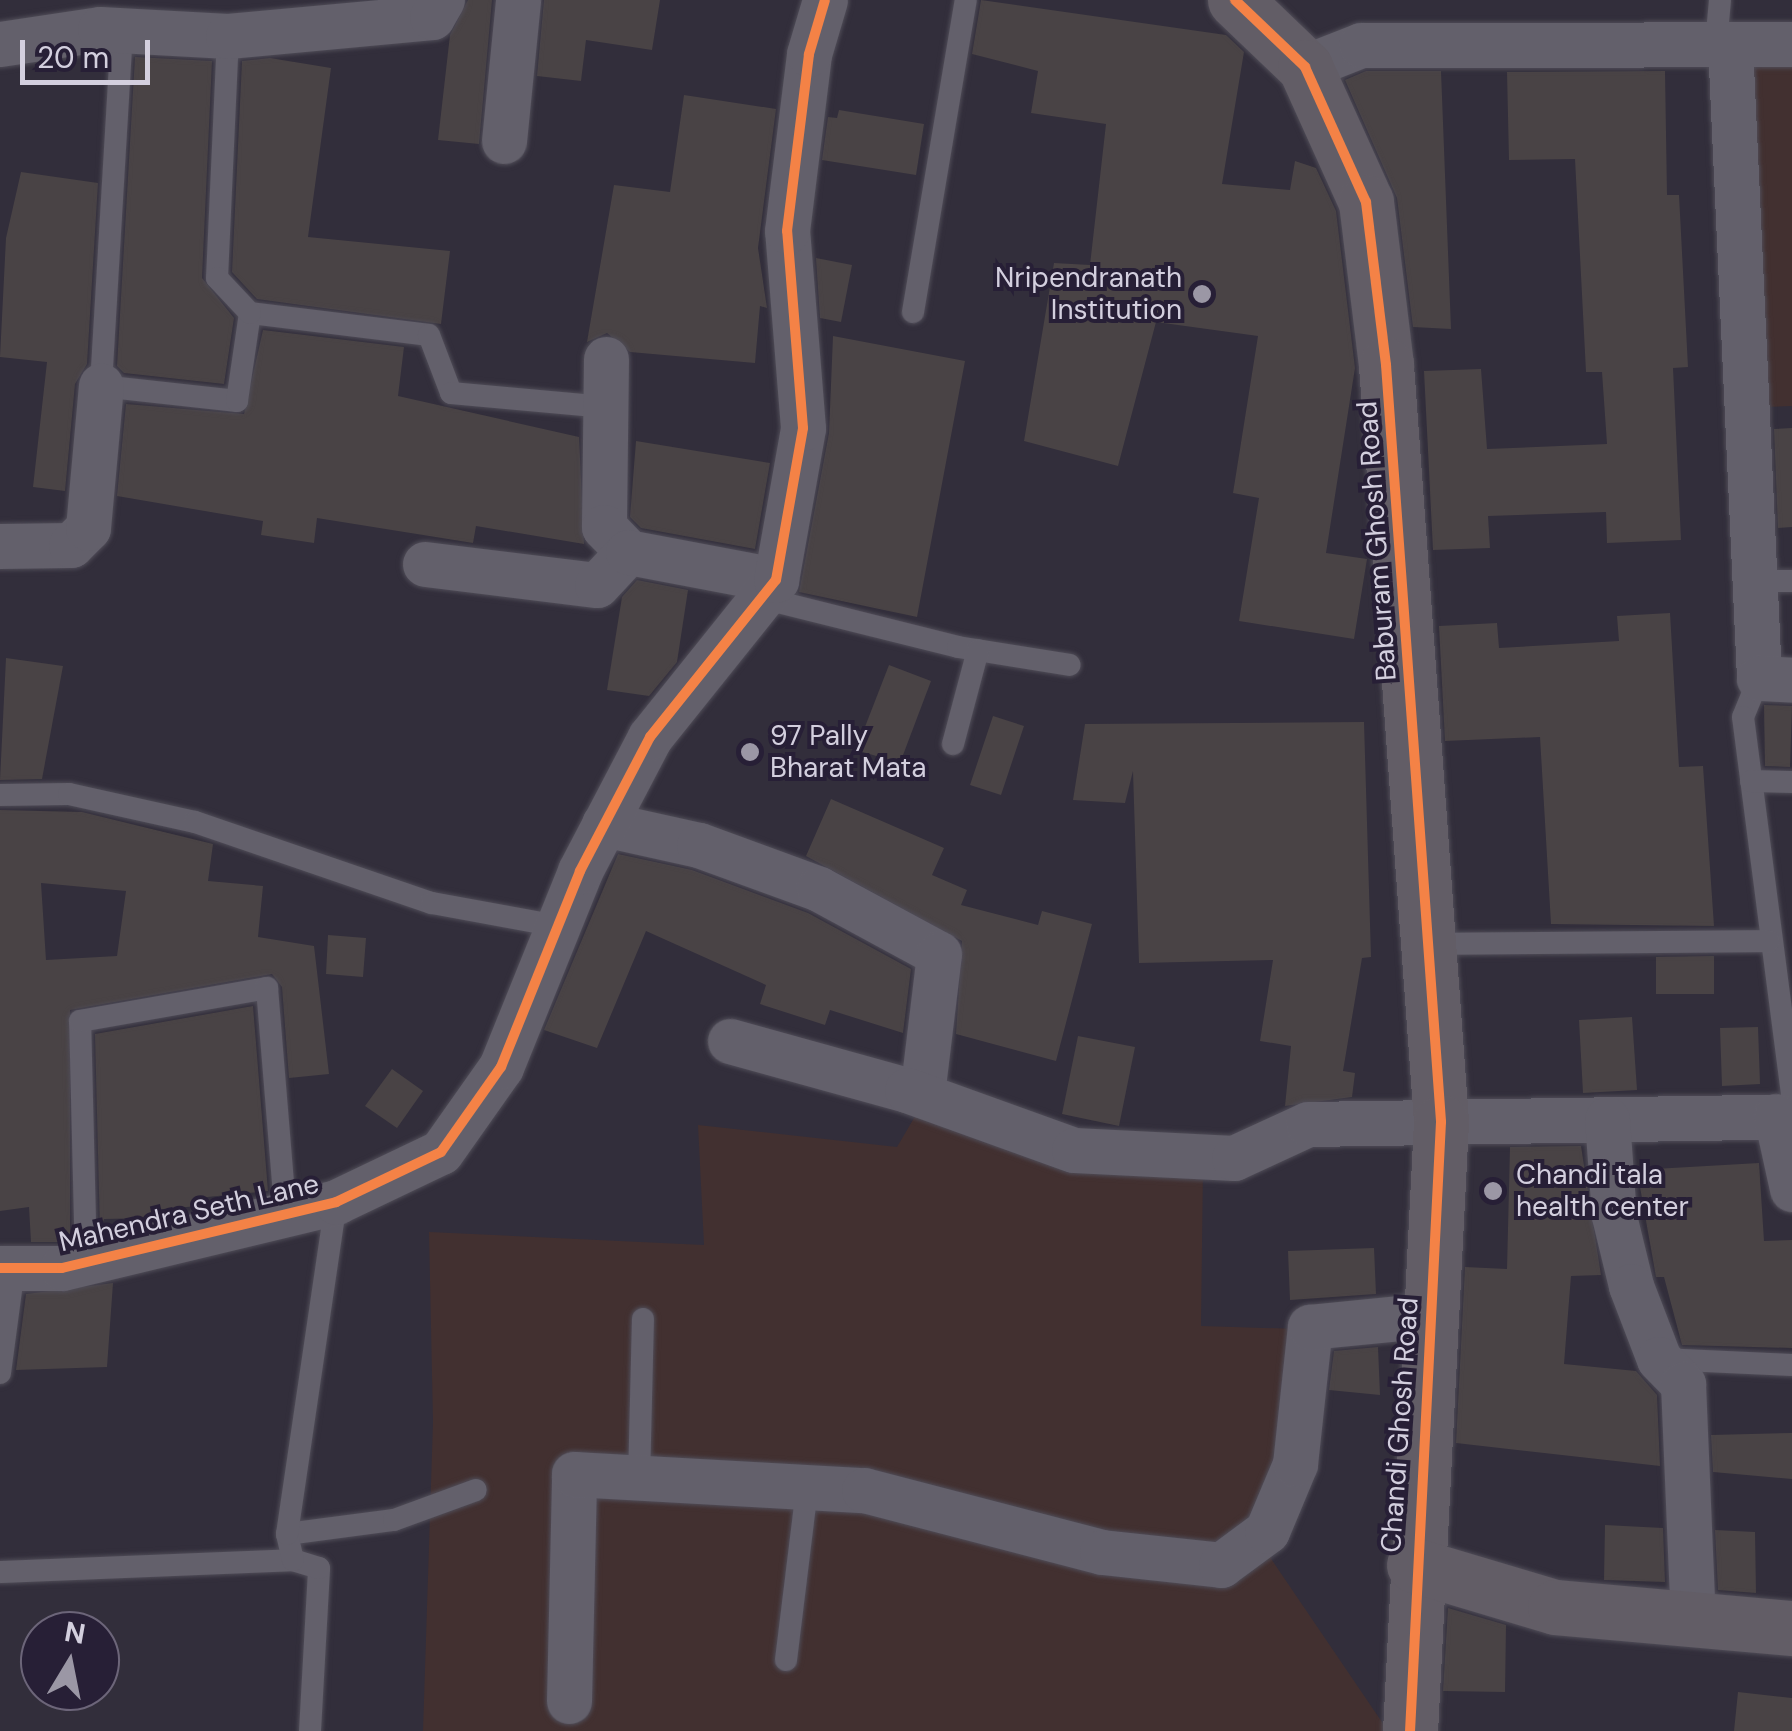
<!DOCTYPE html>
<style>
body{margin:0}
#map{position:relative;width:1792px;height:1731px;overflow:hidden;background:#322e3b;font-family:"DM Sans",sans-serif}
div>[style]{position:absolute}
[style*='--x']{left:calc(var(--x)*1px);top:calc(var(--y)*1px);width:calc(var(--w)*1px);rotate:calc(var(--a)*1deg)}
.industrial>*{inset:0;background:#423030}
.building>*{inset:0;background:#494345}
.roads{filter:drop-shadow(0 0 2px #4f4c57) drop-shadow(0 0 2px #4f4c57)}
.lane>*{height:22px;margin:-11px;padding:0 11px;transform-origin:11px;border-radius:11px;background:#63606b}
.street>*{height:45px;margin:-22.5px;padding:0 22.5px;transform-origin:22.5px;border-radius:22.5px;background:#63606b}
.secondary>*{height:55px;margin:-27.5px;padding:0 27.5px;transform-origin:27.5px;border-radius:27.5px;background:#625d66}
.cycleway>*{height:10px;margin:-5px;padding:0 5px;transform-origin:5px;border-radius:5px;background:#f48246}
.dots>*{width:28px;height:28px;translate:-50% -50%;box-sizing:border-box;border:5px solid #271f36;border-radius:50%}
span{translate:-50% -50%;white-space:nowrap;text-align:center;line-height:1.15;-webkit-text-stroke:8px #271f36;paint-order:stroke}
.poi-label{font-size:28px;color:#d3cfde}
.right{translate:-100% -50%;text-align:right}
.left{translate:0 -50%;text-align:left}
.street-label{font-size:28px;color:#d3cfde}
.north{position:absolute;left:20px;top:1611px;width:100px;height:100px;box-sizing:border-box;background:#271f36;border:2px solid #6c6579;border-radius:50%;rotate:10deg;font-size:28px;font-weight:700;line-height:40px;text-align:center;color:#d3cfde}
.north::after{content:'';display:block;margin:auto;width:35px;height:45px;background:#9b97a5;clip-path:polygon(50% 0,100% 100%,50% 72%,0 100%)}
.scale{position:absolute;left:20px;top:40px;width:130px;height:45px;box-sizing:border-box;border:5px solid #d3cfde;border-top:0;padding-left:12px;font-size:30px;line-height:35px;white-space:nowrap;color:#d3cfde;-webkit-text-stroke:8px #271f36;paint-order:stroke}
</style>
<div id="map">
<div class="industrial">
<div style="clip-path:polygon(1742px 53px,1792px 53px,1792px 406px,1763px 407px)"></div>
<div style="clip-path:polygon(920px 1108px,1203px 1167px,1201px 1326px,1299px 1329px,1283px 1469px,1248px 1525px,1388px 1731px,423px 1731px,433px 1422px,429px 1232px,704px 1245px,698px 1125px,897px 1147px)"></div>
</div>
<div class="building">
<div style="clip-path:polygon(468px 0,492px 0,479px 144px,438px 140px,450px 35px)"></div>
<div style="clip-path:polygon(544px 0,660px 0,652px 50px,586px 40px,581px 81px,537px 76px)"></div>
<div style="clip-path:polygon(981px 0,1226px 35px,1244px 52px,1222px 184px,1290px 190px,1295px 161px,1316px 168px,1336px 211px,1355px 368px,1326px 553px,1367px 559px,1354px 639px,1239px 621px,1259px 498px,1233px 493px,1258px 336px,1156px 322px,1118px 466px,1024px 441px,1054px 263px,1090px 265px,1106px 124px,1031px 113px,1038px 71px,972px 54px)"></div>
<div style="clip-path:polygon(135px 57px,212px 61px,202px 278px,234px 318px,224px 384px,124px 373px,117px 366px)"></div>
<div style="clip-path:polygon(270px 58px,331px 68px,308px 237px,450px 251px,441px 324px,257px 299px,232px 272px,242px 61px)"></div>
<div style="clip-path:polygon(1366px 71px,1441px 71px,1451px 329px,1413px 327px,1397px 198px,1345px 80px)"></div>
<div style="clip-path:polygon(1665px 71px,1667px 195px,1679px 195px,1688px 367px,1673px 368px,1681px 540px,1607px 543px,1606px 512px,1488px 516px,1490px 548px,1433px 550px,1424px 371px,1481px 369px,1487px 449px,1607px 444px,1602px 372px,1586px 372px,1575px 159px,1509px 160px,1507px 72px)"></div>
<div style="clip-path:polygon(684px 95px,776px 109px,758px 248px,767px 308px,760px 306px,755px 363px,630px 352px,607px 333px,587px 342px,614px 185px,670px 192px)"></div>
<div style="clip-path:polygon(839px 110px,924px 124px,916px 175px,822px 160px,828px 117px,837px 118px)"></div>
<div style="clip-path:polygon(21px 172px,98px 183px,87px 364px,75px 384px,65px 491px,33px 487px,47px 362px,0 357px,6px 238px)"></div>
<div style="clip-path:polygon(816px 258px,852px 265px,841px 322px,820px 318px)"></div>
<div style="clip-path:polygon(263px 330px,404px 347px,398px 396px,579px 437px,584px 544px,476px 526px,473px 543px,317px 518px,314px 543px,261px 535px,263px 521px,117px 496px,126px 404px,244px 414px)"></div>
<div style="clip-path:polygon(833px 336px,965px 361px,917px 617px,799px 592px,829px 433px)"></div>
<div style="clip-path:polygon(1792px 428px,1792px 527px,1778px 528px,1774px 429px)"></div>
<div style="clip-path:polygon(636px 441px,770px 463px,755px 549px,641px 528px,630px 517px)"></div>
<div style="clip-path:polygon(637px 580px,688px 590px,677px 662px,649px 696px,607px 690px,622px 597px)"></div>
<div style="clip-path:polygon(1670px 613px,1679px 767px,1703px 766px,1714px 926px,1551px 924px,1540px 737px,1445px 741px,1439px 626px,1497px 623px,1499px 648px,1619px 641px,1617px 616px)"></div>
<div style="clip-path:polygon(6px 658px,63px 666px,42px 779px,0 780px)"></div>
<div style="clip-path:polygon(889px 665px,931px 681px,900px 763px,856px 750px)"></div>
<div style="clip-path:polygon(1764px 705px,1792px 706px,1790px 767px,1765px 766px)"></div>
<div style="clip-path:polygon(993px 716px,1024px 726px,1001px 795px,970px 785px)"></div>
<div style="clip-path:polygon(1364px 722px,1371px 957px,1362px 958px,1343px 1071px,1355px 1073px,1352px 1097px,1285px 1106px,1291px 1046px,1260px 1041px,1273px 960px,1139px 963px,1133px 771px,1125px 803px,1073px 800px,1085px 724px)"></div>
<div style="clip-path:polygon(831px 799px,944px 848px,932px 875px,967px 890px,961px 905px,1038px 925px,1042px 911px,1092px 924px,1056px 1061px,956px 1034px,962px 941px,806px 856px)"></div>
<div style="clip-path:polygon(evenodd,0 810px,82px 812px,213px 844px,208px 881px,263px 886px,258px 937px,314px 946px,329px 1074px,289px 1078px,282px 987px,272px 974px,70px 1010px,70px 1239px,59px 1242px,31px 1242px,29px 1207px,0 1211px,0 810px,41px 883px,126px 891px,117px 956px,46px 960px,41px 883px)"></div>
<div style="clip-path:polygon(618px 854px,692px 870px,808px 913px,911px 969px,903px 1033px,830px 1010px,825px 1025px,760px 1004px,766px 985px,646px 931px,597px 1048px,544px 1030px)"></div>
<div style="clip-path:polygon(328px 935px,366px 938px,363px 977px,326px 974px)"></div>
<div style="clip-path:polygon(1714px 956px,1714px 994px,1656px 994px,1656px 957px)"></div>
<div style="clip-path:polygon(253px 1006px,268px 1191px,197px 1198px,198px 1206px,152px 1210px,153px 1218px,104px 1219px,100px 1232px,95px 1034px)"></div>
<div style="clip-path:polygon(1632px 1017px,1637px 1090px,1583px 1093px,1579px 1020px)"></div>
<div style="clip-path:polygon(1758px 1027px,1760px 1084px,1722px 1086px,1720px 1028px)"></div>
<div style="clip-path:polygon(1078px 1036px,1135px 1047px,1119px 1126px,1062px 1114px)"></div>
<div style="clip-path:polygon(392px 1069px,423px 1091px,397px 1128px,365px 1106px)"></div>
<div style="clip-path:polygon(1581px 1146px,1601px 1275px,1571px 1276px,1564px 1364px,1636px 1371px,1657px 1395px,1660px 1466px,1456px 1443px,1465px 1267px,1507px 1269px,1510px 1147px)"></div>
<div style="clip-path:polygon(1759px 1163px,1764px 1241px,1792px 1240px,1792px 1348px,1682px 1345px,1664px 1277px,1656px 1277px,1637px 1170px)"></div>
<div style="clip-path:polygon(1374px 1248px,1376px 1294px,1290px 1300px,1288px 1251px)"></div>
<div style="clip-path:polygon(113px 1283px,107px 1367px,16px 1370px,26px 1294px)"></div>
<div style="clip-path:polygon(1378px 1347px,1380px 1395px,1329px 1390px,1334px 1351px)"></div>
<div style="clip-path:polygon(1792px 1433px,1792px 1479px,1713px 1472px,1711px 1435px)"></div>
<div style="clip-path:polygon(1605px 1525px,1663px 1528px,1665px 1582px,1604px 1580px)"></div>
<div style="clip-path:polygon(1715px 1530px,1755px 1532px,1756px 1593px,1718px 1590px)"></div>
<div style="clip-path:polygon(1448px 1608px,1506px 1625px,1505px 1692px,1443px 1691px)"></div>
<div style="clip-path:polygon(1738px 1692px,1792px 1698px,1792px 1731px,1734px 1731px)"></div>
</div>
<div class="roads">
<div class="lane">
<div style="--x:122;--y:31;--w:356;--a:93.4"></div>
<div style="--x:101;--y:386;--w:137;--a:6.3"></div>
<div style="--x:237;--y:401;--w:89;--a:-81.6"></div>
<div style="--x:250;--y:313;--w:180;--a:7"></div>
<div style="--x:429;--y:335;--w:62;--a:69.2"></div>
<div style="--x:451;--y:393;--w:155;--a:5.2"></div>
<div style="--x:228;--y:36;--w:242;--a:92.6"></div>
<div style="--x:217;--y:278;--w:48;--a:46.7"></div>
<div style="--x:1716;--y:44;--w:44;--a:-84.8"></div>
<div style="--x:913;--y:312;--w:316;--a:-80.4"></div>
<div style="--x:1756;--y:581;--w:36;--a:0"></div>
<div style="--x:762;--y:598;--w:202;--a:14"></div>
<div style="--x:958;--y:647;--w:113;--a:9.1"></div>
<div style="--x:1759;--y:678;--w:42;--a:112.3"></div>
<div style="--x:1743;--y:717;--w:379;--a:82.6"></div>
<div style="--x:953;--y:744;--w:97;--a:-75.1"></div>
<div style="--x:1751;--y:781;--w:41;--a:1.4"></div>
<div style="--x:0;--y:795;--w:69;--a:-0.8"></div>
<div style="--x:69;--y:794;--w:129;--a:12.5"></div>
<div style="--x:195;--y:822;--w:250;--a:18.9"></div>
<div style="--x:432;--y:903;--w:127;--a:10.4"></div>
<div style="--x:1429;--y:944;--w:340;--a:-0.5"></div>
<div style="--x:86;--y:1262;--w:241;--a:-91.4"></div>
<div style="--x:80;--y:1021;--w:190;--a:-10"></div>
<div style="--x:267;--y:988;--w:222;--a:85.3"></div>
<div style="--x:1661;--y:1359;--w:131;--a:2.6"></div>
<div style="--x:0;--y:1373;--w:106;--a:-82.4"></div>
<div style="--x:639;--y:1481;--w:162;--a:-88.6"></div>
<div style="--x:287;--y:1534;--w:108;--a:-7.5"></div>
<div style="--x:394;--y:1520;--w:87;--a:-20.1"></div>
<div style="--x:0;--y:1572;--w:293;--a:-2.3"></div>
<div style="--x:786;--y:1660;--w:173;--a:-83"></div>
<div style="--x:310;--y:1731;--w:163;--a:-86.8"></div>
<div style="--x:319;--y:1568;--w:27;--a:-163"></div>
<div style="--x:293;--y:1560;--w:27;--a:-103"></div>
<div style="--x:287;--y:1534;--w:336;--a:-81.6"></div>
</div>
<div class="street">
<div style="--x:0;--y:44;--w:101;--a:-8.5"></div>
<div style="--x:100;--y:29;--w:128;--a:3.1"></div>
<div style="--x:228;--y:36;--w:205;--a:-5.3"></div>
<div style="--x:432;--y:17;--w:20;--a:-60"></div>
<div style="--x:1730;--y:44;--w:635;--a:87.38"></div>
<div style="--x:1759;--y:678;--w:33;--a:3"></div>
<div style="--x:1305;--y:67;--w:60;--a:-21.4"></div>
<div style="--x:1361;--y:45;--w:431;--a:-0.1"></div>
<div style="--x:504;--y:141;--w:142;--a:-84.3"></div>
<div style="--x:606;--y:359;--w:168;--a:90.7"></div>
<div style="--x:604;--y:527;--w:35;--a:46"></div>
<div style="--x:0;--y:546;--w:71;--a:-0.8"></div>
<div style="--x:71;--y:545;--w:24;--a:-45"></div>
<div style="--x:88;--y:528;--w:143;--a:-84.8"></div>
<div style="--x:425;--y:564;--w:173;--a:7"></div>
<div style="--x:597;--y:585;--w:45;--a:-46.8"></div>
<div style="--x:628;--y:552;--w:151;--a:10.7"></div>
<div style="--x:604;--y:824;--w:97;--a:12.5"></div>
<div style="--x:699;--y:845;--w:128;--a:20.1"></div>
<div style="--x:819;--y:889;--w:136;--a:28.4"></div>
<div style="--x:939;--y:954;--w:142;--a:96.9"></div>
<div style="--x:730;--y:1041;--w:184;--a:15.5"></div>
<div style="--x:907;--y:1090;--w:177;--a:19.8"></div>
<div style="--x:1074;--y:1150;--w:160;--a:2.9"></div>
<div style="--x:1234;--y:1158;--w:81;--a:-24.7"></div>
<div style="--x:1308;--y:1124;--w:484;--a:-0.9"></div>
<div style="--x:1776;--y:1116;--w:75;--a:77.6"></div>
<div style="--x:1607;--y:1119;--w:97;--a:85.9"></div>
<div style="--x:1614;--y:1216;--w:72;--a:76.3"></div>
<div style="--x:1631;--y:1286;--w:78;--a:69"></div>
<div style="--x:1659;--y:1359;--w:35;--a:46"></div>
<div style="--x:1683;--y:1384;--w:237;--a:87.6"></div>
<div style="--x:0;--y:1268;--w:62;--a:0"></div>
<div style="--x:62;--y:1268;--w:282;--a:-13.5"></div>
<div style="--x:336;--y:1202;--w:116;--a:-25.5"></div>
<div style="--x:441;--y:1152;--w:104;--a:-54.8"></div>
<div style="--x:501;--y:1067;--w:211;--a:-68"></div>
<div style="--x:580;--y:871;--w:151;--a:-62.4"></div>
<div style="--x:650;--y:737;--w:201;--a:-51.3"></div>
<div style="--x:776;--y:580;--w:154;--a:-79.9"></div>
<div style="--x:803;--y:428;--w:198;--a:-94.6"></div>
<div style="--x:787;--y:231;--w:178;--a:-82.9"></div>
<div style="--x:809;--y:54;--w:56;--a:-73.5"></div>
<div style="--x:569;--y:1701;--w:227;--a:-88.7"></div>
<div style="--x:574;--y:1474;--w:290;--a:3.2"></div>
<div style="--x:864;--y:1490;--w:246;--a:14.6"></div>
<div style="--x:1102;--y:1552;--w:120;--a:6.2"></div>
<div style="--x:1221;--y:1565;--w:57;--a:-36.5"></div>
<div style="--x:1267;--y:1531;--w:73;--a:-67.3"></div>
<div style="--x:1295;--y:1464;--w:138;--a:-83.8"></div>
<div style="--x:1310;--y:1327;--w:121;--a:-5.7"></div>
</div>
<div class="secondary">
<div style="--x:1235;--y:0;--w:97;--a:43.7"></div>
<div style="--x:1305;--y:67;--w:148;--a:65.7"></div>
<div style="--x:1366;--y:202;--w:164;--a:83"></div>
<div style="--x:1386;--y:365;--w:759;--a:85.84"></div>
<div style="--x:1441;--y:1122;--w:610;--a:92.91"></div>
<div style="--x:1414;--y:1565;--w:147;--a:16.6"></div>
<div style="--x:1555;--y:1607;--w:238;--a:5.1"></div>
</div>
</div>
<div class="cycleway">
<div style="--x:1235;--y:0;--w:97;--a:43.7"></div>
<div style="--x:1305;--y:67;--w:148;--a:65.7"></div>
<div style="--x:1366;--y:202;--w:164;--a:83"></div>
<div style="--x:1386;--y:365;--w:759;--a:85.84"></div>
<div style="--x:1441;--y:1122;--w:610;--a:92.91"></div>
<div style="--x:0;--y:1268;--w:62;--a:0"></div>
<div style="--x:62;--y:1268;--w:282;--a:-13.5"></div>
<div style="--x:336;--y:1202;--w:116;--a:-25.5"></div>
<div style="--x:441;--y:1152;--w:104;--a:-54.8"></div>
<div style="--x:501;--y:1067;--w:211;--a:-68"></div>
<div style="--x:580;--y:871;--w:151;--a:-62.4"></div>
<div style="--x:650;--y:737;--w:201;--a:-51.3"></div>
<div style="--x:776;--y:580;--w:154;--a:-79.9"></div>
<div style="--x:803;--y:428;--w:198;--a:-94.6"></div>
<div style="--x:787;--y:231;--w:178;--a:-82.9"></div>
<div style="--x:809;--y:54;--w:56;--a:-73.5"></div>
</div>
<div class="dots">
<div style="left:1202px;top:294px;background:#9b97a5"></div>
<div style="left:750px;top:752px;background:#9b97a5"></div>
<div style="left:1493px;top:1191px;background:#9b97a5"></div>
</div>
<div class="poi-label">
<span class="right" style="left:1182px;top:294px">Nripendranath<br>Institution</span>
<span class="left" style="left:770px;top:752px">97 Pally<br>Bharat Mata</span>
<span class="left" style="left:1516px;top:1191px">Chandi tala<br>health center</span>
</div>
<div class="street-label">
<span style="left:1377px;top:541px;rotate:-94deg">Baburam Ghosh Road</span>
<span style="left:189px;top:1213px;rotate:-13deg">Mahendra Seth Lane</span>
<span style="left:1400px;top:1425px;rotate:-86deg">Chandi Ghosh Road</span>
</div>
<div class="north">N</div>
<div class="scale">20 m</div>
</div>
